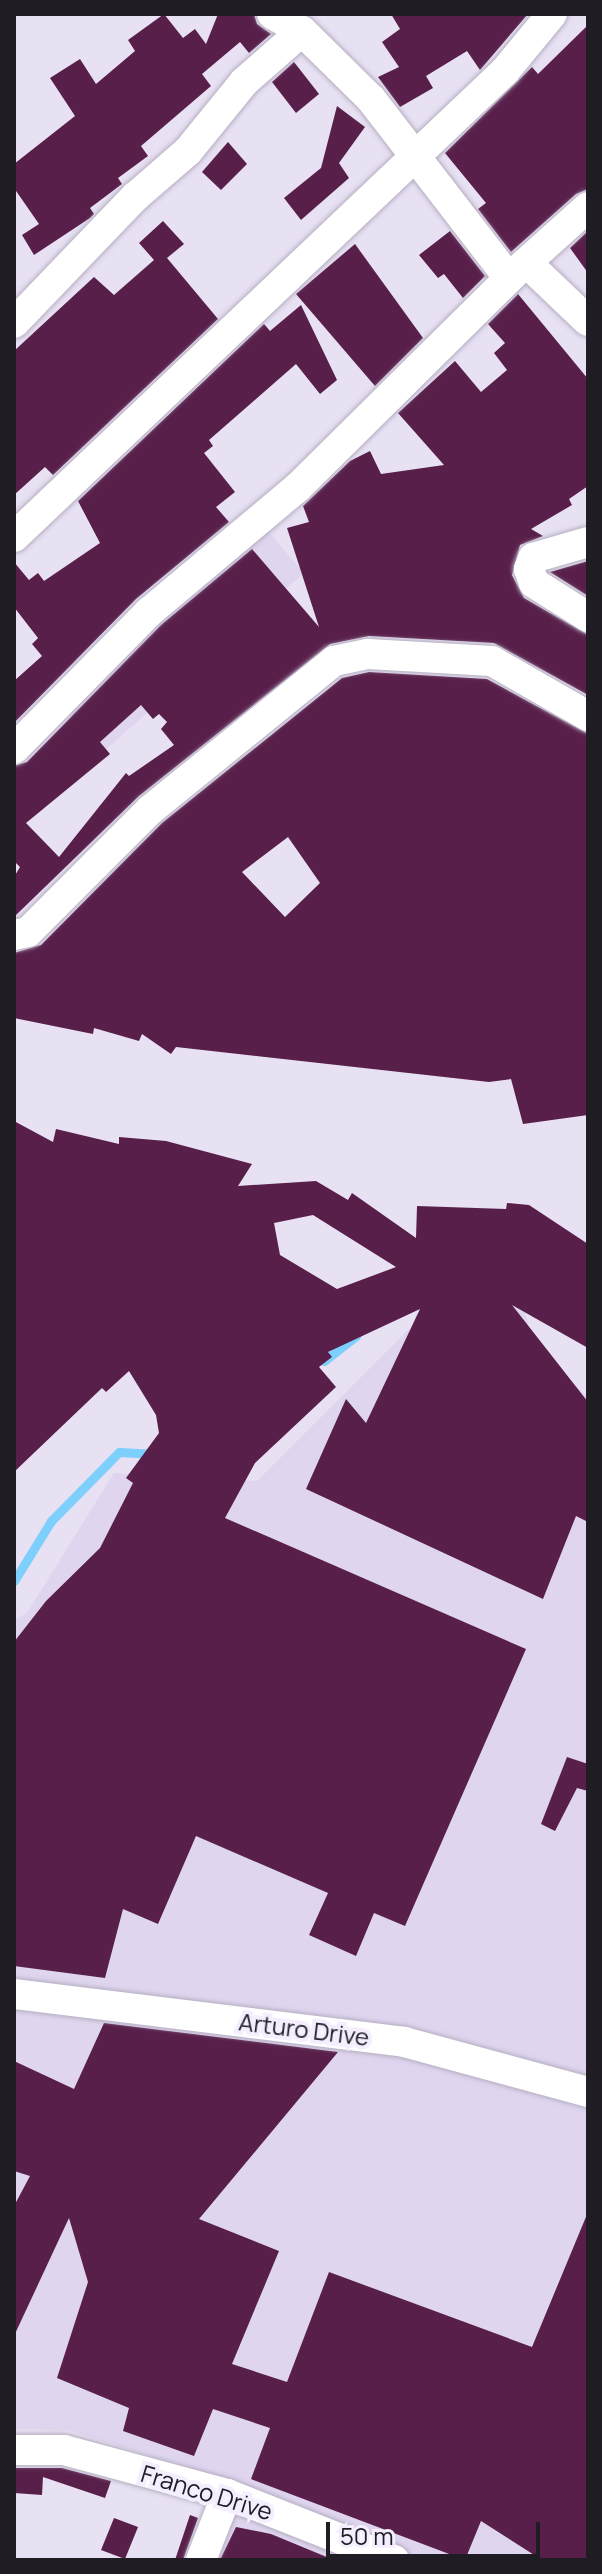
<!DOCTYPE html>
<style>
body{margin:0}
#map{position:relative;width:602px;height:2574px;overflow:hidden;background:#e8e0f3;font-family:Manrope,sans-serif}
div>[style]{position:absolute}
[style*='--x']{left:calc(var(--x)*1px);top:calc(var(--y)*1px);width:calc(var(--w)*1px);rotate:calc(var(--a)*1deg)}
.built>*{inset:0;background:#dfd5ef}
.stream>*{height:9px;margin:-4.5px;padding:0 4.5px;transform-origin:4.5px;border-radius:4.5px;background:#7dcffc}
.building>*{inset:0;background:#581f4a}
.roads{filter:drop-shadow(0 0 2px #b5aec0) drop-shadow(0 0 2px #b5aec0)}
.street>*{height:30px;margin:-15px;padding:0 15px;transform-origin:15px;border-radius:15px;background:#fff}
span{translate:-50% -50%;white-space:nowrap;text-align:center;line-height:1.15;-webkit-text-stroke:8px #f4eefe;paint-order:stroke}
.street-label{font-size:24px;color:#1f1c23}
.frame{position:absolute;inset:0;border:16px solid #1f1c23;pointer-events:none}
.scale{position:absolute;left:326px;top:2522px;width:214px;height:36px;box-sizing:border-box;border:4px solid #1f1c23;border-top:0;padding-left:10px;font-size:24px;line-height:28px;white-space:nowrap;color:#1f1c23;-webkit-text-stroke:6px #f4eefe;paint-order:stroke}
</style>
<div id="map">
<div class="built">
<div style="clip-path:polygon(266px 529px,304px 573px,103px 752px,64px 708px)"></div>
<div style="clip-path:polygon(520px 1297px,534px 1343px,588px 1398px,588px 2560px,214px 2560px,241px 2484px,67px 2430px,14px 2429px,14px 1620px,27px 1613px,114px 1473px,257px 1481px,428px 1310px)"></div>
</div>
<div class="stream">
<div style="--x:324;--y:1361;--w:41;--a:-38"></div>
<div style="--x:14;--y:1581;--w:70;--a:-58.3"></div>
<div style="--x:51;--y:1521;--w:97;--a:-45.4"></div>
<div style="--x:119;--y:1452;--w:37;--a:3"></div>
</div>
<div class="building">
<div style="clip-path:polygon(164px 14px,183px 38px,195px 29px,206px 44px,218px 14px,254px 14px,257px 24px,271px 34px,249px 53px,240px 42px,202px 74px,211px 86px,141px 146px,148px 156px,118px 178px,122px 184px,90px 208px,94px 214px,90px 218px,34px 255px,22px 235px,39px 224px,14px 188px,14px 164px,75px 116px,50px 78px,80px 59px,96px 84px,135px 51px,128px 40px)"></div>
<div style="clip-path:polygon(391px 14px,528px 14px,480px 70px,467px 51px,426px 76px,433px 88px,400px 107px,378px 77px,399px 67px,382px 42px,400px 29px)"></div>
<div style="clip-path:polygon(588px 25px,588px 189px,576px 194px,511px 252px,478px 209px,486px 203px,445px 153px,532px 67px,538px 74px)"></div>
<div style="clip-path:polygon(294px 62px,319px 94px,296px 113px,272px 82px)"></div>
<div style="clip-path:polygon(337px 106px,365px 127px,339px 163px,349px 178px,301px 220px,284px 198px,321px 168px)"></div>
<div style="clip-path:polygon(228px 142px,247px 164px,221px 190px,202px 172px)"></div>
<div style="clip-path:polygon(163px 221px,184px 244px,167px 258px,218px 319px,53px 475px,45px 467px,14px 495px,14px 351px,94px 277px,114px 295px,154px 260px,139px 243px)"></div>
<div style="clip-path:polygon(450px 231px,485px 276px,463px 298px,444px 274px,438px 278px,419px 255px)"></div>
<div style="clip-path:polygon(588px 231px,588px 273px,570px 248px)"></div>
<div style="clip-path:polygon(355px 244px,423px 338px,375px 386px,296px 294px)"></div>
<div style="clip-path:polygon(evenodd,518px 294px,588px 379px,588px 486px,569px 499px,572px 505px,531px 529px,543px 536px,520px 545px,512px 575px,524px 598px,588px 635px,588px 695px,494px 643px,369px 636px,330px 644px,139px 796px,14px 917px,14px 877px,20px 867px,14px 861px,14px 766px,27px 762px,161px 625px,252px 549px,319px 627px,287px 528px,309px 522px,303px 506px,350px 461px,370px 451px,381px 474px,444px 465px,398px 413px,455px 361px,481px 392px,507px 370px,494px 353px,505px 343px,488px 324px,518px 294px,141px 705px,153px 719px,159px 714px,167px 722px,161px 729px,174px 745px,129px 776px,126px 773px,59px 857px,26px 823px,110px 754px,100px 742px,141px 705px)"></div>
<div style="clip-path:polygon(301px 305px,337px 380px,320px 394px,296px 364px,209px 440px,213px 446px,204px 453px,235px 492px,216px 507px,229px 522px,136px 599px,14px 723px,14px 681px,42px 656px,32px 644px,38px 638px,14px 607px,14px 562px,29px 580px,38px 573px,44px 581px,100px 543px,78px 501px,264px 324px,270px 331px)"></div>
<div style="clip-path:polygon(588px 561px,588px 596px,550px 572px)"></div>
<div style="clip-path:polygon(evenodd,369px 672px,487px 679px,588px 734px,588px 1115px,523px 1124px,511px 1079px,489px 1082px,176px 1047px,171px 1054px,142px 1034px,139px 1041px,94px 1028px,93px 1034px,14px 1018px,14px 953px,41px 945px,162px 823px,342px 678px,369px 672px,288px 837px,320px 883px,285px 917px,242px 872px,288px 837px)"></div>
<div style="clip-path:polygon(evenodd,14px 1121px,53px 1142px,56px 1129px,119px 1144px,119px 1137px,166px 1141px,252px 1164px,238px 1186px,316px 1181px,348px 1200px,352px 1193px,416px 1238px,417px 1206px,506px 1209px,507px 1203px,529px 1205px,588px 1244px,588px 1348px,512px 1305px,588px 1402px,588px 1522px,576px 1516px,543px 1599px,306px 1489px,346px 1399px,366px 1423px,420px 1309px,328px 1352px,332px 1357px,319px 1367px,336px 1387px,255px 1463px,225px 1518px,526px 1649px,405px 1926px,374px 1913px,356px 1956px,309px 1935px,328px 1893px,196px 1836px,158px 1924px,123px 1909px,105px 1978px,14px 1966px,14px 1642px,46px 1601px,100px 1548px,133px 1483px,126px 1478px,159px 1433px,156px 1415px,129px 1371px,106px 1392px,102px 1388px,14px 1472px,14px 1121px,313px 1215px,396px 1267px,337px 1289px,280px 1255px,274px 1223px,313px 1215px)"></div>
<div style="clip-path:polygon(567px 1757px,588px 1764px,588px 1791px,577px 1788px,555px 1831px,541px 1824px)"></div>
<div style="clip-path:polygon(104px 2023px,338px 2052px,199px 2219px,279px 2251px,232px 2364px,287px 2382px,329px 2272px,532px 2347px,588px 2212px,588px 2560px,542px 2560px,481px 2521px,465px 2560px,251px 2479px,270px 2428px,213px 2409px,194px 2456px,123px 2431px,129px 2408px,57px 2378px,88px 2282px,69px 2218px,14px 2336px,14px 2206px,30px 2176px,14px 2171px,14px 2061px,74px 2089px)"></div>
<div style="clip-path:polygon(14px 2468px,62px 2468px,111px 2481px,105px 2498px,43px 2477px,42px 2495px,14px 2493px)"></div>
<div style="clip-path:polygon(190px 2515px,198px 2518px,183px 2560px,175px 2560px)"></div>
<div style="clip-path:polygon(114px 2518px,138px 2527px,125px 2559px,101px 2550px)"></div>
<div style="clip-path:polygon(236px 2527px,271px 2534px,334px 2560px,220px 2560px)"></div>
</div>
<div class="roads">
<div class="street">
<div style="--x:272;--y:14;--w:34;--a:30"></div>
<div style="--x:527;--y:263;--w:84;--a:43.6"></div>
<div style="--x:14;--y:323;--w:175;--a:-46.2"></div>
<div style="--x:135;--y:197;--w:70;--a:-41"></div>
<div style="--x:188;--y:151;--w:89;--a:-50.9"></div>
<div style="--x:244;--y:82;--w:77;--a:-41.3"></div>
<div style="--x:302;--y:31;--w:97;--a:44.6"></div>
<div style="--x:371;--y:99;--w:226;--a:52.4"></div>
<div style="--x:14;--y:537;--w:677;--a:-43.5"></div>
<div style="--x:505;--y:71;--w:74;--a:-50.5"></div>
<div style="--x:588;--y:542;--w:57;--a:163.8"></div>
<div style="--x:533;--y:558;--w:12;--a:110"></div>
<div style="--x:529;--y:569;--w:15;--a:70"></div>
<div style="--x:534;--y:583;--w:64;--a:32.2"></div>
<div style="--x:14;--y:749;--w:192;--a:-45.4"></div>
<div style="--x:149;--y:612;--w:194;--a:-40"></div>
<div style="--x:298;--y:487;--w:297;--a:-44.7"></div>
<div style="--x:509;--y:278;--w:106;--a:-41.9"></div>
<div style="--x:14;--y:935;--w:14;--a:-12"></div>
<div style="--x:28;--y:932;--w:173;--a:-45"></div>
<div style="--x:150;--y:810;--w:237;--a:-39"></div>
<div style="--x:334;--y:661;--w:35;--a:-12"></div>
<div style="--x:368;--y:654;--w:124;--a:3.2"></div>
<div style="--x:492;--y:661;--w:111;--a:29.8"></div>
<div style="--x:14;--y:1994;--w:393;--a:7"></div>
<div style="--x:404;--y:2042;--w:191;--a:15.2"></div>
<div style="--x:14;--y:2450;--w:50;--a:0"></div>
<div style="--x:64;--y:2450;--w:169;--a:15.1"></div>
<div style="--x:227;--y:2494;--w:180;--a:21.6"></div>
<div style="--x:201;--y:2560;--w:71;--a:-68.5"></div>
</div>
</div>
<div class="street-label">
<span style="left:304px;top:2029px;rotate:7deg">Arturo Drive</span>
<span style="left:207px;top:2492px;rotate:17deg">Franco Drive</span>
</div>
<div class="frame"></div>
<div class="scale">50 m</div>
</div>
